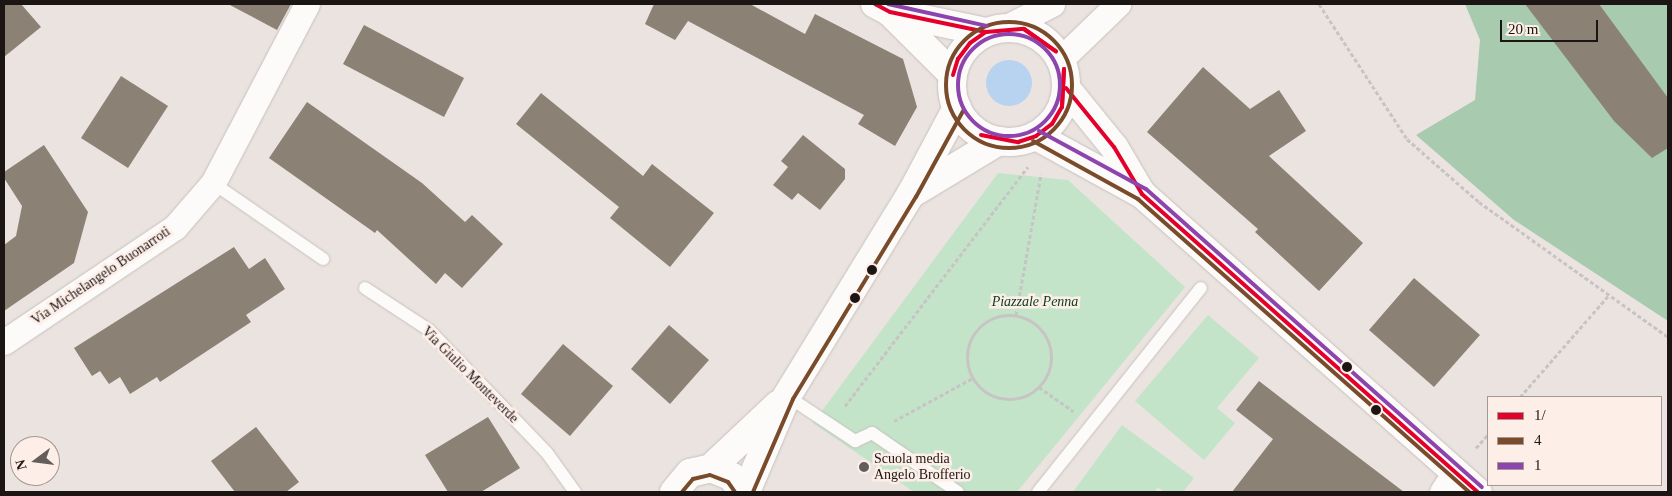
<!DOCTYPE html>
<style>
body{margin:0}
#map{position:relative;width:1672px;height:496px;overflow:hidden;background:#ebe3df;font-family:"Times New Roman",serif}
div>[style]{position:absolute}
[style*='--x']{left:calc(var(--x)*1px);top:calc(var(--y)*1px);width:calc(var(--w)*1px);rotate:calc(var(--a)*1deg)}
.green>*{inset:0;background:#c4e4c9}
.forest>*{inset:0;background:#a8caaf}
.water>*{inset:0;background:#b7d3f0}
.round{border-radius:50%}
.building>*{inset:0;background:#8b8175}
.path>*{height:3px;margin-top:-1.5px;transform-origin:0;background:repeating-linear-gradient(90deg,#c7c4c3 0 4px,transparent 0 6.5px)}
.path>.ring{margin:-1.5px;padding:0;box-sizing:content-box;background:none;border:3px solid #c7c4c3;border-radius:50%}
.roads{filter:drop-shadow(0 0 1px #c7c1be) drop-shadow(0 0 1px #c7c1be)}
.service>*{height:12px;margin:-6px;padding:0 6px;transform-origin:6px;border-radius:6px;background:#fcfbfa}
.minor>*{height:25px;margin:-12.5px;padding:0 12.5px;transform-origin:12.5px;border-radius:12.5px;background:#fcfbfa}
.tertiary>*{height:28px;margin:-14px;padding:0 14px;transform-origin:14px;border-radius:14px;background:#fcfbfa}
.tertiary>.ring{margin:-14px;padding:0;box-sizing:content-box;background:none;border:28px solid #fcfbfa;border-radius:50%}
.bus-1>*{height:4px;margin:-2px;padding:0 2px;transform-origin:2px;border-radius:2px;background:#e4002b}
.bus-2>*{height:4px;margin:-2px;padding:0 2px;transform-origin:2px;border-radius:2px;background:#7a4b2a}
.bus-2>.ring{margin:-2px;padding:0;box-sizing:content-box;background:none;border:4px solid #7a4b2a;border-radius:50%}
.bus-3>*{height:4px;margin:-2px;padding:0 2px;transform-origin:2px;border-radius:2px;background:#8e44ad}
.bus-3>.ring{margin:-2px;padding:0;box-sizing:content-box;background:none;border:4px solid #8e44ad;border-radius:50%}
.dots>*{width:14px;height:14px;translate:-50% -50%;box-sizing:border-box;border:2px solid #feeee8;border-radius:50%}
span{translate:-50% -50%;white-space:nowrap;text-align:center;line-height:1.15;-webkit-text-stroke:5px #feeee8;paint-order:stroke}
.street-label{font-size:14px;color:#1b1614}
.park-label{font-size:14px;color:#0b4123;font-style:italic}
.poi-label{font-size:14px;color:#1b1614}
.left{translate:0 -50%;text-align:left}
.frame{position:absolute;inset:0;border:5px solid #1b1614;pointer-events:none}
.legend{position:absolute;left:1487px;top:396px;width:175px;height:90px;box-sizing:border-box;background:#feeee8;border:1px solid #a39893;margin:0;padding:6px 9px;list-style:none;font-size:15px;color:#1b1614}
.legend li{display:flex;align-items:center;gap:10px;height:25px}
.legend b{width:25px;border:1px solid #a39893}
.north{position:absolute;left:10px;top:436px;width:50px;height:50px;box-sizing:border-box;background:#feeee8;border:1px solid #a39893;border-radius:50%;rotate:255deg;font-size:14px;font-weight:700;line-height:20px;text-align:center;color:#1b1614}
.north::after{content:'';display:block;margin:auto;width:18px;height:22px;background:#645e5b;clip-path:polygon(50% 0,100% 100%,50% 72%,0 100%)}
.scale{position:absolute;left:1500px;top:20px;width:98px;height:22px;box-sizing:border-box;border:2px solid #1b1614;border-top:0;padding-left:6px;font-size:15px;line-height:18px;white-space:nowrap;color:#1b1614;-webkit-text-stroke:4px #feeee8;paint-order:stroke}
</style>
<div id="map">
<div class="green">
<div style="clip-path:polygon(998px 173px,1068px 180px,1185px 287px,1017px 492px,914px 492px,813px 423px)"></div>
<div style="clip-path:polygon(1208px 315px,1259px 358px,1217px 408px,1235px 423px,1204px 460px,1135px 401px)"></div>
<div style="clip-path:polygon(1122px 425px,1194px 478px,1183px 492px,1164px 492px,1158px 487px,1154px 492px,1073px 492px)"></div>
</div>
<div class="forest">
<div style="clip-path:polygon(1465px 4px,1668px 4px,1668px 321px,1514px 220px,1416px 135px,1475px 100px,1480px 40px)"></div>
</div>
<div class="water">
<div class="round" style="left:986px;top:60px;width:46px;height:46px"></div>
</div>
<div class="building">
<div style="clip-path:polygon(4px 4px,21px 4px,41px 27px,4px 57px)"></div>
<div style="clip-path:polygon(228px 4px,291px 4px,277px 30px)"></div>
<div style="clip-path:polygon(654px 4px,750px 4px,805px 34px,815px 14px,903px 59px,917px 107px,895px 146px,858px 124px,864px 115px,688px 21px,675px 40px,645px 24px)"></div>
<div style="clip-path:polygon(1525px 4px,1599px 4px,1668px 98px,1668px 148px,1652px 158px,1614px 121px)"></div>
<div style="clip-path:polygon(364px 25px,464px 78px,444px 117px,343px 64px)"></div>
<div style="clip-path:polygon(1203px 67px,1250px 109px,1279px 90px,1306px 131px,1269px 156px,1363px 243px,1319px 291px,1255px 232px,1258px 229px,1147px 132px)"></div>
<div style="clip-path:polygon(121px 76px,168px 106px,128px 168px,81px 138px)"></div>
<div style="clip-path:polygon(541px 93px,643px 176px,652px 164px,714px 213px,670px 267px,610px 218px,619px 207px,516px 124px)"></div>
<div style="clip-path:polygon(307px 102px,422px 183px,465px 222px,472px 215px,503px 244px,462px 288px,445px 273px,436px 284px,377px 230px,375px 233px,269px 158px)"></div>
<div style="clip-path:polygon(803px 135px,845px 169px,845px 179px,820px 210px,798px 193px,792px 200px,773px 185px,788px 167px,781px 161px)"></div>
<div style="clip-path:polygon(44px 145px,88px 212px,74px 263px,4px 311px,4px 245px,16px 236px,22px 206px,4px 178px,4px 172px)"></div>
<div style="clip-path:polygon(234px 247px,249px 269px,265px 258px,285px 289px,246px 315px,251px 322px,160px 382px,157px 377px,130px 394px,120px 377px,109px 384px,100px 371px,92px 376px,74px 348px)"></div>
<div style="clip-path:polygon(1414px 278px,1480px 335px,1434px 387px,1369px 330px)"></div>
<div style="clip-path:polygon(669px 325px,709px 360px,670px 404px,631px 369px)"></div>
<div style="clip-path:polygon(563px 344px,613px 386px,570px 436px,521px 394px)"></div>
<div style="clip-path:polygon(1259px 381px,1316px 425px,1404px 492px,1232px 492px,1273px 439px,1236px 410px)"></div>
<div style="clip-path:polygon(488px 417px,520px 468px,481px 492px,448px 492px,425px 455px)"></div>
<div style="clip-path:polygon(256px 427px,299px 482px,286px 492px,235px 492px,211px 461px)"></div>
</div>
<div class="path">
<div style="--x:1319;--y:4;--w:161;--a:56.9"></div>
<div style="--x:1407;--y:139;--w:96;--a:41.2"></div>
<div style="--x:1479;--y:202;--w:232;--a:35.5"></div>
<div style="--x:1016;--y:315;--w:143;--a:-79.9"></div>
<div class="ring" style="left:967px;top:315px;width:81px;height:81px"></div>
<div style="--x:1039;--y:387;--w:42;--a:35.2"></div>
<div style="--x:1520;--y:397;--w:134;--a:-48.9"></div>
<div style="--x:845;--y:406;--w:301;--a:-52.6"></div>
<div style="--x:894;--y:421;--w:90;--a:-28.6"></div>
<div style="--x:1476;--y:448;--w:18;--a:-49"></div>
</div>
<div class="roads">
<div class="service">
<div style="--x:213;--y:183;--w:134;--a:34.6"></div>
<div style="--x:365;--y:288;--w:77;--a:33.3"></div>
<div style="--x:429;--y:330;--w:170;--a:46.2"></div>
<div style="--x:547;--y:453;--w:48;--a:54.3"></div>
<div style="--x:787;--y:396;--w:82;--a:33.5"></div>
<div style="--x:855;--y:441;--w:19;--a:-25"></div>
<div style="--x:872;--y:433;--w:104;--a:34.5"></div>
<div style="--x:1038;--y:492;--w:261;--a:-51.4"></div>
</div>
<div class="minor">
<div style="--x:1005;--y:28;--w:53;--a:-27.1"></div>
<div style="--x:1060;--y:60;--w:81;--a:-44"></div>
<div style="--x:4;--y:342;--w:206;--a:-33.9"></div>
<div style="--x:175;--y:227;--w:58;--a:-49.2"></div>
<div style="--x:213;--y:183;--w:202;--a:-62.3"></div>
<div style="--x:1442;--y:492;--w:23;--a:-56"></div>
</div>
<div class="tertiary">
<div style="--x:875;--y:4;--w:17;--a:28"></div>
<div style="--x:890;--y:12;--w:98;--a:11.8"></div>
<div style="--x:890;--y:12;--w:89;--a:45"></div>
<div class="ring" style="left:952px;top:28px;width:86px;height:86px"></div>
<div style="--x:1066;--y:88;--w:76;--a:50.9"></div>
<div style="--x:1114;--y:147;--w:51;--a:59.4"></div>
<div style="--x:1036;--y:136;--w:121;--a:28.7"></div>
<div style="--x:1142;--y:194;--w:449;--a:41.6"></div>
<div style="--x:911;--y:194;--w:103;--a:-31.1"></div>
<div style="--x:711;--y:468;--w:93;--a:-43.3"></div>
<div style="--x:674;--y:492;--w:25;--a:-50"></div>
<div style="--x:690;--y:473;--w:22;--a:-13"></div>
<div style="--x:711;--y:468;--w:23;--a:23"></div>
<div style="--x:732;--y:477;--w:18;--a:56"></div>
<div style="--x:746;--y:492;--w:104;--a:-66.9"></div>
<div style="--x:787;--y:396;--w:237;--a:-58.5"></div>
<div style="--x:911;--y:194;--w:98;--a:-61.9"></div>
</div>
</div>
<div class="bus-1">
<div style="--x:875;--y:4;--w:17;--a:28"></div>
<div style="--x:890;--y:12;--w:98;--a:11.8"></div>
<div style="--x:1024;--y:29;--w:39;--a:35"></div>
<div style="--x:1024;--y:29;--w:39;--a:35"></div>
<div style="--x:953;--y:75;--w:17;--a:-73"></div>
<div style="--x:958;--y:59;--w:20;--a:-53"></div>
<div style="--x:970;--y:43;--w:19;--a:-35"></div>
<div style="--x:986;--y:32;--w:38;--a:-5"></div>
<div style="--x:1066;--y:88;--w:76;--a:50.9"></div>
<div style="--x:1114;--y:147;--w:55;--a:59.2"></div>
<div style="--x:1142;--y:194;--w:449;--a:41.6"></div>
<div style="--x:1062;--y:107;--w:38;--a:-87"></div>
<div style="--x:1062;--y:107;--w:38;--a:-87"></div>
<div style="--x:981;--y:135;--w:38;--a:11"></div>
<div style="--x:1018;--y:142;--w:19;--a:-18"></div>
<div style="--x:1036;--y:136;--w:20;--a:-37"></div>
<div style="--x:1052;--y:124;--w:20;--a:-60"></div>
</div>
<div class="bus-2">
<div class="ring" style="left:946px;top:22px;width:122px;height:122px"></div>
<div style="--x:1033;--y:141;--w:120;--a:28.9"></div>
<div style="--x:1138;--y:199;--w:442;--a:41.5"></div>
<div style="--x:682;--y:492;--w:17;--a:-50"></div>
<div style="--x:693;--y:479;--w:17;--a:-13"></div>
<div style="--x:710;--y:475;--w:19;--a:21"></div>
<div style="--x:728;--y:482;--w:12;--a:55"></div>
<div style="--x:753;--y:492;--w:101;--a:-66.7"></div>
<div style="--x:793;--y:399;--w:237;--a:-58.7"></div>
<div style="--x:916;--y:197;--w:98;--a:-61.3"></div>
</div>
<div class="bus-3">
<div style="--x:888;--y:4;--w:101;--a:12.5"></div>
<div class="ring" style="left:958px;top:34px;width:98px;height:98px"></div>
<div style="--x:1039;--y:131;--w:122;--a:28.5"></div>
<div style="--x:1146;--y:189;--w:449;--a:41.6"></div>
</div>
<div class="dots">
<div style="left:872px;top:270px;background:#1b1614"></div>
<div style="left:855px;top:298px;background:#1b1614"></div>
<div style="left:1347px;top:367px;background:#1b1614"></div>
<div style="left:1376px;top:410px;background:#1b1614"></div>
<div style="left:864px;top:467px;background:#645e5b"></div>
</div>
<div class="street-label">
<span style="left:101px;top:276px;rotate:-34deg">Via Michelangelo Buonarroti</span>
<span style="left:470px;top:375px;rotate:45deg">Via Giulio Monteverde</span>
</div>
<div class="park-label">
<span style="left:1035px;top:302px">Piazzale Penna</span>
</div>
<div class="poi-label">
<span class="left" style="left:874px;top:467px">Scuola media<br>Angelo Brofferio</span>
</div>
<div class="frame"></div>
<ul class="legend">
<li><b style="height:6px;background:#e4002b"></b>1/</li>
<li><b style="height:6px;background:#7a4b2a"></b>4</li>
<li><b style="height:6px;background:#8e44ad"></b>1</li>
</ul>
<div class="north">N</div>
<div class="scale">20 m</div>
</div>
